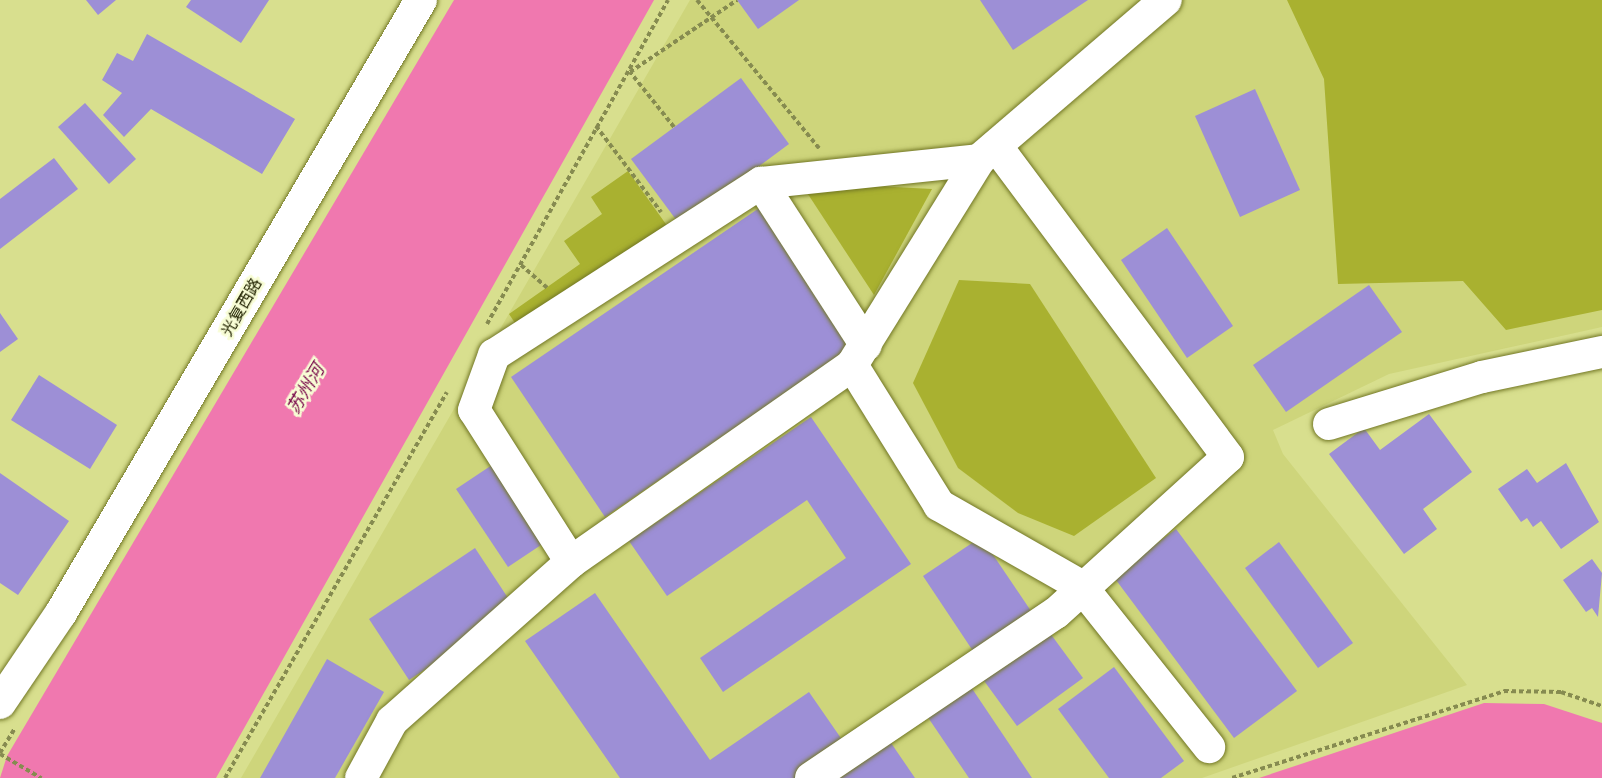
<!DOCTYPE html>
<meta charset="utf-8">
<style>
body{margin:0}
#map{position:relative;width:1602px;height:778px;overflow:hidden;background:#d8df8e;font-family:Mulish,"Noto Sans SC",sans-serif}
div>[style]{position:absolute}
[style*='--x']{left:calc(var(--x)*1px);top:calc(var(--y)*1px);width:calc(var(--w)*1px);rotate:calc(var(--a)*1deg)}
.built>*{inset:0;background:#ced57b}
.green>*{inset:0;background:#a9b130}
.water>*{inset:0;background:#f078af}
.building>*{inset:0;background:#9d8fd6}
.path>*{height:4px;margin-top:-2px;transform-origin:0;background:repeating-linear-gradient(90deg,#868b50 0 4.5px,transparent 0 7.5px)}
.roads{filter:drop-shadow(0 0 2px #727725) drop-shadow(0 0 2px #727725)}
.minor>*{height:32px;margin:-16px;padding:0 16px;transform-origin:16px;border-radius:16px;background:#fff}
span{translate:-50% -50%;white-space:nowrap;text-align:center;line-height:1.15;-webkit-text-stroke:5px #f8fdd5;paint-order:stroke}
.street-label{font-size:16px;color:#272907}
.water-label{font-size:18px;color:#770649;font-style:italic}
</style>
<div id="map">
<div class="built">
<div style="clip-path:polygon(690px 0,1602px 0,1602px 327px,1389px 374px,1273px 430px,1283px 454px,1467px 685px,1202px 778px,241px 778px)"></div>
</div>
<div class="green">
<div style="clip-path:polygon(1287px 0,1602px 0,1602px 310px,1506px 330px,1463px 281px,1338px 284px,1324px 79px)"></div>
<div style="clip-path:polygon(628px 171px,668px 227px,521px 332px,509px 314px,580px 264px,564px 241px,602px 214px,591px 197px)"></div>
<div style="clip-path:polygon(800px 182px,932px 189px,874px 295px)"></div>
<div style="clip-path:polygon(959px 280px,1030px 284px,1156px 478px,1074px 536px,1018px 513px,958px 468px,913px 383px)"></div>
</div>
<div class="water">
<div style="clip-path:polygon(454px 0,654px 0,216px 778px,0 778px,7px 756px)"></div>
<div style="clip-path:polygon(1484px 703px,1544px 704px,1602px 723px,1602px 778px,1259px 778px)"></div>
</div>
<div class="building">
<div style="clip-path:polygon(86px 0,116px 0,98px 15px)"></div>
<div style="clip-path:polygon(191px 0,269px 0,241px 43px,186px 7px)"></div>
<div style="clip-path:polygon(737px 0,799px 0,758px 29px)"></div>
<div style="clip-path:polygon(980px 0,1088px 0,1013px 50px)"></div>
<div style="clip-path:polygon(147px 34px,295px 119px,262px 174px,151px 109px,124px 137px,103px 115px,122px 93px,102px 80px,117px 53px,133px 61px)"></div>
<div style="clip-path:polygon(741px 78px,789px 144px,680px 225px,631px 159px)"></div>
<div style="clip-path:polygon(1255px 89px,1300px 190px,1240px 217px,1195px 116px)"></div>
<div style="clip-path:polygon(85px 103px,136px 159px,109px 184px,58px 127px)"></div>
<div style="clip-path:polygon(54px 158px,78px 189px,0 249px,0 199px)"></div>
<div style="clip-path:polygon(765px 204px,859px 343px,605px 517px,511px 377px)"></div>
<div style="clip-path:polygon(1167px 228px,1233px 326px,1187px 358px,1121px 260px)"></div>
<div style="clip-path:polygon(1369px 285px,1402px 332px,1286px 412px,1253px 365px)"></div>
<div style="clip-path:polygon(0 313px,18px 339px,0 352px)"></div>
<div style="clip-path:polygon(39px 375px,117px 425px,90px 469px,11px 420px)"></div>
<div style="clip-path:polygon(1429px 414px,1472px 472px,1423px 509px,1437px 529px,1404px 554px,1329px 454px,1364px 428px,1380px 450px)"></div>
<div style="clip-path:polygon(811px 417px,911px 564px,723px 692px,700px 658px,846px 558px,807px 500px,667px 596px,629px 541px)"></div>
<div style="clip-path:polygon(1566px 463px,1599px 522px,1561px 549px,1541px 521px,1533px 527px,1527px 518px,1521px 522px,1498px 489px,1527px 469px,1537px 483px)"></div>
<div style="clip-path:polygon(492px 465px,544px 543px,508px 567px,456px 489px)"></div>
<div style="clip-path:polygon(0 473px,69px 521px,18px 595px,0 583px)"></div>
<div style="clip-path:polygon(1176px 529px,1297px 691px,1234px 738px,1113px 576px)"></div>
<div style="clip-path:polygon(981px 537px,1033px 614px,975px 654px,923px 576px)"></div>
<div style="clip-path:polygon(1279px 542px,1353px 643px,1318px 668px,1245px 568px)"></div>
<div style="clip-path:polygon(475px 548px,516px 610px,409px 680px,369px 619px)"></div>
<div style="clip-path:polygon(1592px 559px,1602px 573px,1598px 617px,1592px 608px,1586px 612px,1563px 580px)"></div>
<div style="clip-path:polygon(595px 593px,710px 760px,809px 692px,845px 744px,797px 778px,620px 778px,525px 641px)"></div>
<div style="clip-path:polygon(1047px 629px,1083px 678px,1017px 726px,982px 678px)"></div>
<div style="clip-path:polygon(327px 659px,384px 692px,335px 778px,260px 778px)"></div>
<div style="clip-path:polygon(1114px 667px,1184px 761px,1161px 778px,1109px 778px,1058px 709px)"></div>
<div style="clip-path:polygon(971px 687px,1032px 778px,969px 778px,927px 716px)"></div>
<div style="clip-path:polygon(889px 740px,915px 778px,834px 778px)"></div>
</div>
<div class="path">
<div style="--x:697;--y:0;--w:192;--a:50.5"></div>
<div style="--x:596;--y:126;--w:108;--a:52.9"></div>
<div style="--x:674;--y:127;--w:70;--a:-128.7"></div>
<div style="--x:630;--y:72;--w:129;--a:-33.9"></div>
<div style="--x:521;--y:265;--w:35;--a:41"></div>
<div style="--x:487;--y:324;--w:371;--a:-60.8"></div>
<div style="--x:0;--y:753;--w:29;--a:-59"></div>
<div style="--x:0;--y:754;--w:48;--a:30.3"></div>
<div style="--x:225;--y:778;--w:445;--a:-60.1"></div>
<div style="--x:1232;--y:778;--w:286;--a:-17.7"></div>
<div style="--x:1504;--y:691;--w:57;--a:1"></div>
<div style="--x:1561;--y:692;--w:43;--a:18.9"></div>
</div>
<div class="roads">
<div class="minor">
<div style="--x:761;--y:183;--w:193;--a:57.1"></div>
<div style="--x:852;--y:365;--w:165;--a:58.1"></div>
<div style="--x:939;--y:505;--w:163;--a:29.7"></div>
<div style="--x:1081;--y:586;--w:206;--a:51.5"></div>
<div style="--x:1329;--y:424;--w:160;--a:-17.1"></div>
<div style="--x:1482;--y:377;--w:123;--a:-11.8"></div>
<div style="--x:571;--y:562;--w:180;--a:-122.5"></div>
<div style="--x:474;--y:410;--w:59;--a:-70"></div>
<div style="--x:494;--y:355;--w:318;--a:-32.8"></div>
<div style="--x:761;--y:183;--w:219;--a:-6"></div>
<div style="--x:0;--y:703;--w:109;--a:-55.9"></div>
<div style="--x:61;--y:613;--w:711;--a:-59.58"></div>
<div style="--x:361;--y:778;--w:65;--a:-61.5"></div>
<div style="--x:392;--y:721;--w:239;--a:-41.6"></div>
<div style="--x:571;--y:562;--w:343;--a:-35"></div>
<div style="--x:852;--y:365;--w:241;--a:-58.2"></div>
<div style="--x:979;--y:160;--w:246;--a:-40.6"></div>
<div style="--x:811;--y:778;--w:295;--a:-34"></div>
<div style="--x:1056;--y:613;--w:232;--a:-42.2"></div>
<div style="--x:1228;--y:457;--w:388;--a:-126.7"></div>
</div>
</div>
<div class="street-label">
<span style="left:241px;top:307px;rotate:-60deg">光复西路</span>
</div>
<div class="water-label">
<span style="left:306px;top:389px;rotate:-59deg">苏州河</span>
</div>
</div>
